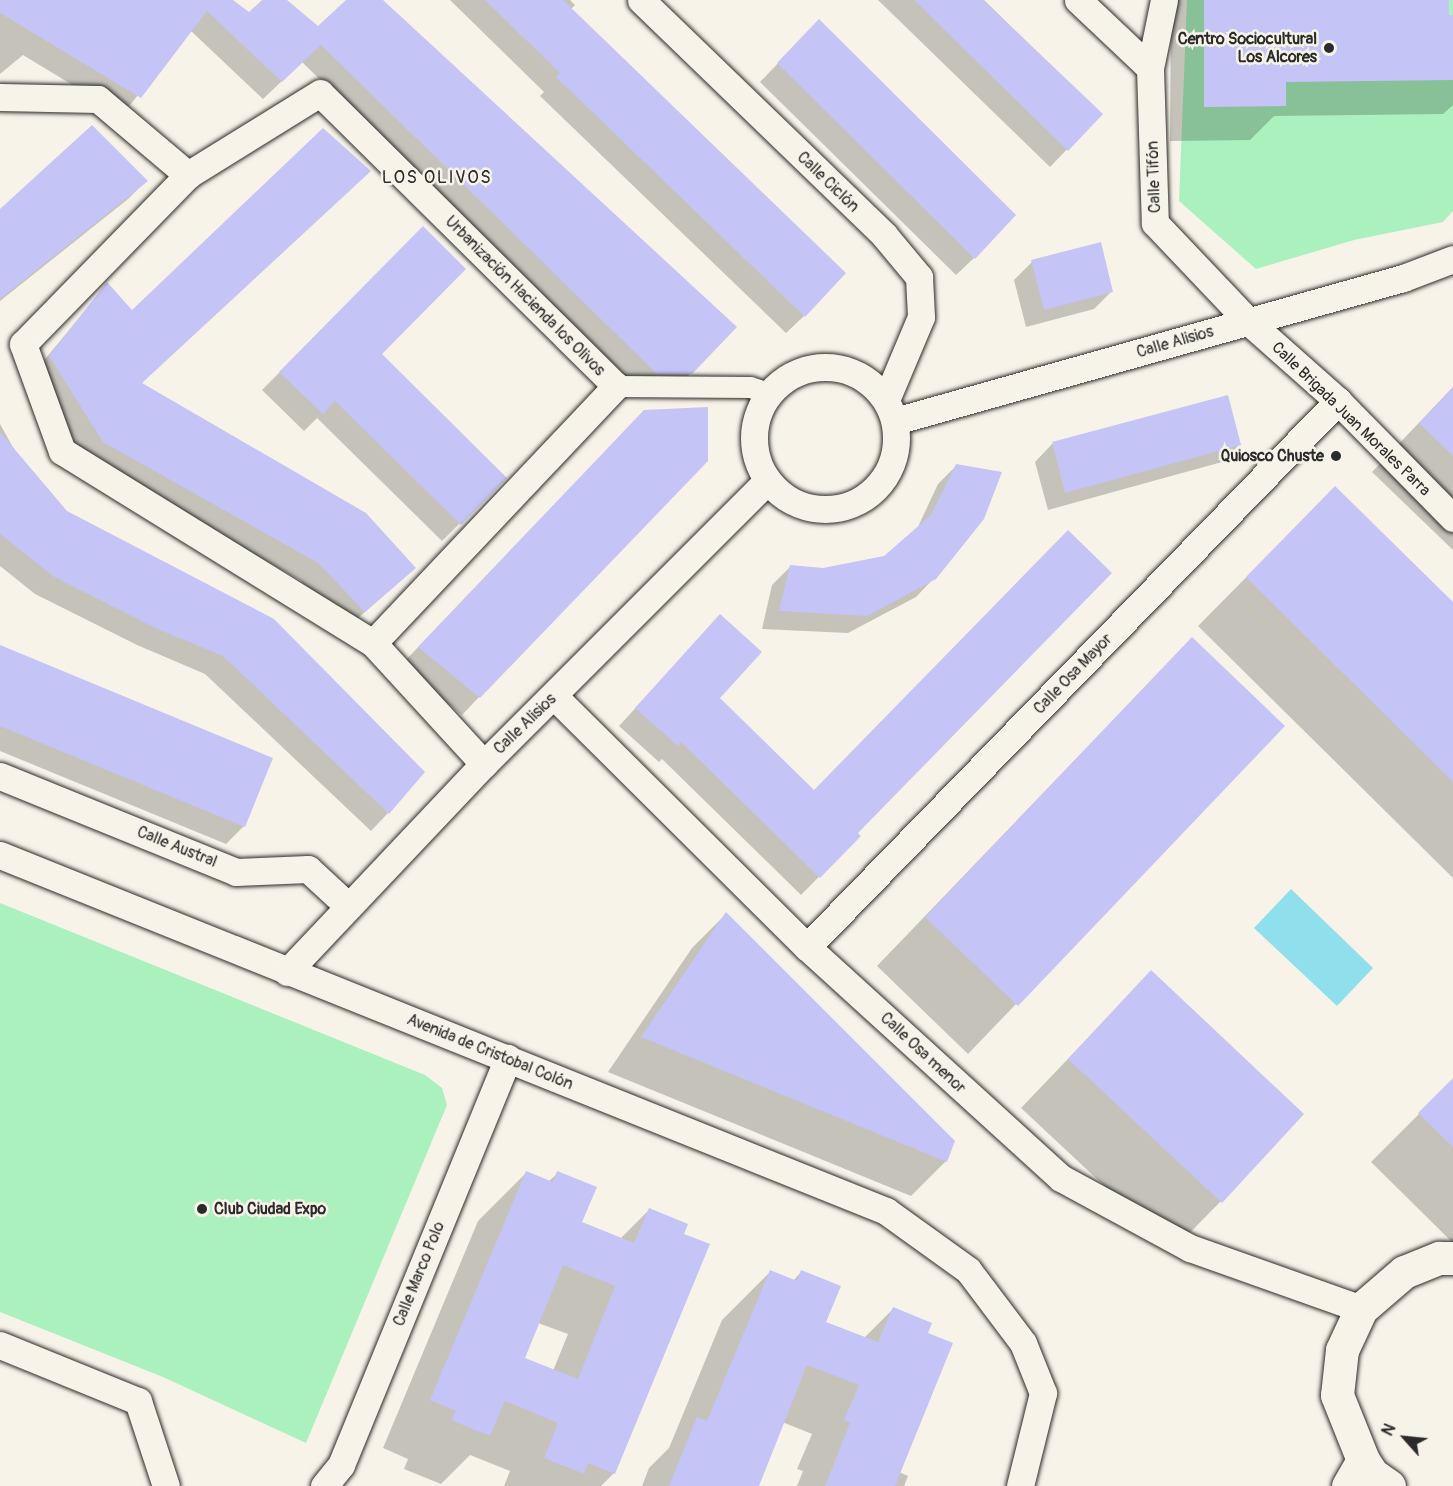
<!DOCTYPE html>
<meta charset="utf-8">
<style>
body{margin:0}
#map{position:relative;width:1453px;height:1486px;overflow:hidden;background:#f7f3e8;font-family:Pangolin,sans-serif}
div>[style]{position:absolute}
[style*='--x']{left:calc(var(--x)*1px);top:calc(var(--y)*1px);width:calc(var(--w)*1px);rotate:calc(var(--a)*1deg)}
.green>*{inset:0;background:#abf1bd}
.water>*{inset:0;background:#8fdfec}
.shadow>*{inset:0;background:#0003}
.building>*{inset:0;background:#c4c4f6}
.roads{filter:drop-shadow(0 0 2px #2b2b2b) drop-shadow(0 0 2px #2b2b2b)}
.pedestrian>*{height:21px;margin:-10.5px;padding:0 10.5px;transform-origin:10.5px;border-radius:10.5px;background:#f7f3e8}
.minor>*{height:27px;margin:-13.5px;padding:0 13.5px;transform-origin:13.5px;border-radius:13.5px;background:#f7f3e8}
.minor>.ring{margin:-13.5px;padding:0;box-sizing:content-box;background:none;border:27px solid #f7f3e8;border-radius:50%}
.tertiary>*{height:33px;margin:-16.5px;padding:0 16.5px;transform-origin:16.5px;border-radius:16.5px;background:#f7f3e8}
.dots>*{width:16px;height:16px;translate:-50% -50%;box-sizing:border-box;border:3px solid #f7f3e8;border-radius:50%}
span{translate:-50% -50%;white-space:nowrap;text-align:center;line-height:1.15;-webkit-text-stroke:5px #f7f3e8;paint-order:stroke}
.poi-label{font-size:16px;color:#2b2b2b;font-weight:700}
.right{translate:-100% -50%;text-align:right}
.left{translate:0 -50%;text-align:left}
.street-label{font-size:16px;color:#2b2b2b}
.neighbourhood-label{font-size:18px;color:#2b2b2b;letter-spacing:1.5px}
.north{position:absolute;left:1375px;top:1408px;width:60px;height:60px;-webkit-text-stroke:4px #f7f3e8;paint-order:stroke;rotate:297deg;font-size:16px;font-weight:700;line-height:24px;text-align:center;color:#2b2b2b}
.north::after{content:'';display:block;margin:auto;width:21px;height:27px;background:#2b2b2b;clip-path:polygon(50% 0,100% 100%,50% 72%,0 100%)}
</style>
<div id="map">
<div class="green">
<div style="clip-path:polygon(1187px 0,1453px 0,1453px 211px,1443px 222px,1354px 240px,1256px 269px,1179px 201px)"></div>
<div style="clip-path:polygon(0 903px,425px 1075px,442px 1088px,447px 1105px,306px 1443px,163px 1377px,0 1312px)"></div>
</div>
<div class="water">
<div style="clip-path:polygon(1291px 889px,1373px 968px,1337px 1006px,1254px 928px)"></div>
</div>
<div class="shadow">
<div style="clip-path:polygon(0 0,231px 0,249px 14px,265px 0,285px 0,318px 28px,348px 0,380px 0,691px 373px,672px 391px,639px 391px,302px 62px,263px 99px,190px 30px,122px 115px,23px 55px,0 74px)"></div>
<div style="clip-path:polygon(450px 0,570px 0,575px 5px,571px 9px,804px 316px,786px 333px,540px 96px,544px 92px)"></div>
<div style="clip-path:polygon(878px 0,984px 0,1101px 114px,1050px 167px)"></div>
<div style="clip-path:polygon(1171px 0,1447px 0,1447px 17px,1453px 17px,1453px 105px,1443px 114px,1274px 116px,1250px 140px,1170px 141px)"></div>
<div style="clip-path:polygon(801px 39px,974px 258px,956px 275px,760px 82px)"></div>
<div style="clip-path:polygon(146px 181px,128px 199px,0 301px,0 211px)"></div>
<div style="clip-path:polygon(423px 228px,380px 354px,505px 478px,442px 541px,317px 418px,304px 431px,262px 390px)"></div>
<div style="clip-path:polygon(1032px 262px,1112px 291px,1094px 309px,1026px 327px,1014px 280px)"></div>
<div style="clip-path:polygon(107px 284px,140px 384px,414px 568px,346px 629px,300px 580px,85px 459px,32px 375px)"></div>
<div style="clip-path:polygon(1453px 387px,1453px 550px,1372px 472px)"></div>
<div style="clip-path:polygon(0 424px,15px 451px,67px 512px,273px 620px,388px 813px,371px 831px,205px 674px,137px 645px,35px 594px,0 566px)"></div>
<div style="clip-path:polygon(626px 430px,479px 697px,462px 715px,401px 665px)"></div>
<div style="clip-path:polygon(1052px 444px,1240px 444px,1222px 462px,1048px 510px,1035px 462px)"></div>
<div style="clip-path:polygon(956px 466px,934px 578px,916px 597px,848px 633px,762px 629px,772px 585px,790px 567px,824px 569px,885px 558px,916px 531px,938px 484px)"></div>
<div style="clip-path:polygon(1287px 536px,1453px 604px,1453px 878px,1198px 626px)"></div>
<div style="clip-path:polygon(720px 616px,718px 698px,859px 836px,801px 895px,662px 759px,659px 762px,619px 726px)"></div>
<div style="clip-path:polygon(0 647px,244px 826px,226px 844px,0 751px)"></div>
<div style="clip-path:polygon(1144px 688px,1283px 726px,968px 1054px,877px 966px)"></div>
<div style="clip-path:polygon(726px 914px,946px 1161px,911px 1196px,608px 1072px,692px 948px)"></div>
<div style="clip-path:polygon(1151px 972px,1221px 1201px,1173px 1250px,1021px 1108px)"></div>
<div style="clip-path:polygon(1453px 1080px,1453px 1243px,1371px 1162px)"></div>
<div style="clip-path:polygon(evenodd,526px 1173px,548px 1182px,558px 1173px,580px 1223px,620px 1239px,649px 1210px,614px 1473px,601px 1486px,504px 1486px,510px 1471px,470px 1455px,441px 1484px,404px 1469px,408px 1459px,383px 1448px,478px 1221px,526px 1173px,538px 1323px,568px 1334px,553px 1371px,523px 1359px,538px 1323px)"></div>
<div style="clip-path:polygon(770px 1272px,793px 1281px,801px 1272px,824px 1323px,864px 1338px,893px 1309px,926px 1334px,899px 1472px,908px 1476px,904px 1486px,797px 1486px,803px 1471px,797px 1469px,812px 1434px,782px 1422px,756px 1486px,642px 1486px,649px 1468px,669px 1448px,722px 1320px)"></div>
</div>
<div class="building">
<div style="clip-path:polygon(0 0,233px 0,249px 12px,262px 0,287px 0,318px 26px,346px 0,383px 0,737px 327px,692px 374px,657px 374px,321px 45px,282px 82px,207px 11px,141px 98px,0 13px)"></div>
<div style="clip-path:polygon(485px 0,563px 0,846px 273px,805px 317px,556px 77px,560px 73px)"></div>
<div style="clip-path:polygon(914px 0,983px 0,1103px 114px,1068px 151px)"></div>
<div style="clip-path:polygon(1204px 0,1449px 0,1449px 15px,1453px 15px,1453px 80px,1286px 82px,1286px 106px,1204px 107px)"></div>
<div style="clip-path:polygon(819px 19px,1016px 215px,975px 259px,777px 63px)"></div>
<div style="clip-path:polygon(92px 125px,148px 181px,0 299px,0 209px)"></div>
<div style="clip-path:polygon(323px 128px,371px 171px,142px 383px,366px 513px,416px 568px,365px 612px,318px 563px,103px 442px,49px 356px,107px 282px,132px 310px)"></div>
<div style="clip-path:polygon(423px 226px,466px 269px,382px 354px,507px 478px,461px 525px,335px 401px,323px 414px,279px 372px)"></div>
<div style="clip-path:polygon(1101px 242px,1113px 292px,1044px 310px,1031px 260px)"></div>
<div style="clip-path:polygon(1453px 387px,1453px 456px,1419px 423px)"></div>
<div style="clip-path:polygon(1228px 395px,1241px 445px,1065px 493px,1052px 442px)"></div>
<div style="clip-path:polygon(708px 407px,708px 461px,480px 698px,418px 647px,644px 410px)"></div>
<div style="clip-path:polygon(0 432px,67px 511px,274px 619px,425px 772px,389px 814px,223px 656px,155px 628px,53px 576px,0 534px)"></div>
<div style="clip-path:polygon(956px 464px,1002px 472px,984px 519px,936px 579px,867px 616px,779px 611px,790px 565px,823px 568px,884px 556px,931px 515px)"></div>
<div style="clip-path:polygon(1335px 486px,1453px 602px,1453px 782px,1246px 577px)"></div>
<div style="clip-path:polygon(1068px 530px,1112px 573px,858px 833px,861px 836px,820px 878px,681px 742px,678px 746px,635px 708px,720px 614px,762px 652px,720px 698px,814px 790px)"></div>
<div style="clip-path:polygon(1192px 637px,1285px 726px,1018px 1006px,925px 917px)"></div>
<div style="clip-path:polygon(0 645px,273px 758px,245px 827px,0 726px)"></div>
<div style="clip-path:polygon(726px 912px,955px 1141px,947px 1162px,641px 1037px)"></div>
<div style="clip-path:polygon(1151px 970px,1304px 1114px,1222px 1203px,1068px 1059px)"></div>
<div style="clip-path:polygon(1453px 1078px,1453px 1147px,1418px 1113px)"></div>
<div style="clip-path:polygon(evenodd,526px 1171px,553px 1182px,557px 1171px,597px 1187px,582px 1222px,634px 1243px,649px 1208px,688px 1224px,684px 1234px,710px 1244px,615px 1474px,588px 1463px,584px 1474px,544px 1458px,558px 1423px,505px 1401px,490px 1436px,451px 1420px,456px 1411px,430px 1400px,526px 1171px,563px 1265px,615px 1286px,578px 1379px,525px 1358px,563px 1265px)"></div>
<div style="clip-path:polygon(770px 1270px,797px 1281px,801px 1270px,841px 1286px,826px 1322px,878px 1342px,893px 1307px,932px 1323px,928px 1333px,953px 1343px,895px 1486px,825px 1486px,850px 1423px,844px 1420px,859px 1385px,807px 1365px,759px 1486px,669px 1486px,697px 1417px,707px 1421px)"></div>
</div>
<div class="roads">
<div class="pedestrian">
<div style="--x:616;--y:386;--w:134;--a:0.4"></div>
<div style="--x:750;--y:387;--w:19;--a:18"></div>
</div>
<div class="minor">
<div style="--x:641;--y:0;--w:338;--a:44"></div>
<div style="--x:884;--y:235;--w:55;--a:50.2"></div>
<div style="--x:919;--y:277;--w:40;--a:87.1"></div>
<div style="--x:921;--y:317;--w:90;--a:112.9"></div>
<div style="--x:1078;--y:0;--w:99;--a:43.4"></div>
<div style="--x:1164;--y:0;--w:69;--a:101.6"></div>
<div style="--x:1150;--y:68;--w:155;--a:88.2"></div>
<div style="--x:1155;--y:223;--w:135;--a:46.5"></div>
<div style="--x:1248;--y:321;--w:120;--a:41.6"></div>
<div style="--x:1338;--y:401;--w:164;--a:45.5"></div>
<div style="--x:0;--y:97;--w:98;--a:1.2"></div>
<div style="--x:98;--y:99;--w:118;--a:40.2"></div>
<div class="ring" style="left:754px;top:367px;width:115px;height:115px"></div>
<div style="--x:895;--y:421;--w:528;--a:-15.72"></div>
<div style="--x:1403;--y:278;--w:53;--a:-20.8"></div>
<div style="--x:373;--y:643;--w:354;--a:-46.6"></div>
<div style="--x:616;--y:386;--w:416;--a:-135.3"></div>
<div style="--x:320;--y:93;--w:155;--a:148.2"></div>
<div style="--x:188;--y:175;--w:236;--a:134.3"></div>
<div style="--x:23;--y:344;--w:114;--a:70"></div>
<div style="--x:62;--y:451;--w:365;--a:31.7"></div>
<div style="--x:373;--y:643;--w:164;--a:47.5"></div>
<div style="--x:554;--y:696;--w:356;--a:44.8"></div>
<div style="--x:807;--y:947;--w:343;--a:42.3"></div>
<div style="--x:1061;--y:1178;--w:147;--a:28.5"></div>
<div style="--x:1190;--y:1248;--w:182;--a:19.6"></div>
<div style="--x:0;--y:776;--w:255;--a:22.1"></div>
<div style="--x:236;--y:872;--w:72;--a:-2.4"></div>
<div style="--x:308;--y:869;--w:54;--a:42.8"></div>
<div style="--x:0;--y:855;--w:955;--a:21.89"></div>
<div style="--x:886;--y:1211;--w:101;--a:35.7"></div>
<div style="--x:968;--y:1270;--w:91;--a:53"></div>
<div style="--x:1023;--y:1343;--w:54;--a:68.2"></div>
<div style="--x:1043;--y:1393;--w:96;--a:103.9"></div>
<div style="--x:807;--y:947;--w:762;--a:-45.8"></div>
<div style="--x:287;--y:972;--w:286;--a:-46.6"></div>
<div style="--x:484;--y:764;--w:400;--a:-45"></div>
<div style="--x:0;--y:1345;--w:149;--a:22.1"></div>
<div style="--x:138;--y:1401;--w:89;--a:71.8"></div>
<div style="--x:324;--y:1486;--w:27;--a:-51"></div>
<div style="--x:341;--y:1465;--w:440;--a:-67.7"></div>
</div>
<div class="tertiary">
<div style="--x:1348;--y:1486;--w:30;--a:-60"></div>
<div style="--x:1389;--y:1486;--w:21;--a:-145"></div>
<div style="--x:1372;--y:1474;--w:17;--a:-123"></div>
<div style="--x:1363;--y:1460;--w:70;--a:-111.8"></div>
<div style="--x:1337;--y:1395;--w:45;--a:-83.7"></div>
<div style="--x:1342;--y:1350;--w:45;--a:-65.1"></div>
<div style="--x:1361;--y:1309;--w:57;--a:-40.7"></div>
<div style="--x:1404;--y:1272;--w:38;--a:-22"></div>
<div style="--x:1439;--y:1258;--w:14;--a:0"></div>
</div>
</div>
<div class="dots">
<div style="left:1329px;top:48px;background:#2b2b2b"></div>
<div style="left:1336px;top:456px;background:#2b2b2b"></div>
<div style="left:202px;top:1209px;background:#2b2b2b"></div>
</div>
<div class="poi-label">
<span class="right" style="left:1317px;top:48px">Centro Sociocultural<br>Los Alcores</span>
<span class="right" style="left:1324px;top:456px">Quiosco Chuste</span>
<span class="left" style="left:214px;top:1209px">Club Ciudad Expo</span>
</div>
<div class="street-label">
<span style="left:1154px;top:177px;rotate:-92deg">Calle Tifón</span>
<span style="left:828px;top:182px;rotate:44deg">Calle Ciclón</span>
<span style="left:525px;top:296px;rotate:45deg">Urbanización Hacienda los Olivos</span>
<span style="left:1175px;top:342px;rotate:-16deg">Calle Alisios</span>
<span style="left:1351px;top:419px;rotate:44deg">Calle Brigada Juan Morales Parra</span>
<span style="left:1073px;top:674px;rotate:-46deg">Calle Osa Mayor</span>
<span style="left:525px;top:724px;rotate:-44deg">Calle Alisios</span>
<span style="left:177px;top:847px;rotate:22deg">Calle Austral</span>
<span style="left:490px;top:1052px;rotate:22deg">Avenida de Cristobal Colón</span>
<span style="left:923px;top:1053px;rotate:43deg">Calle Osa menor</span>
<span style="left:419px;top:1274px;rotate:-68deg">Calle Marco Polo</span>
</div>
<div class="neighbourhood-label">
<span style="left:437px;top:178px">LOS OLIVOS</span>
</div>
<div class="north">N</div>
</div>
